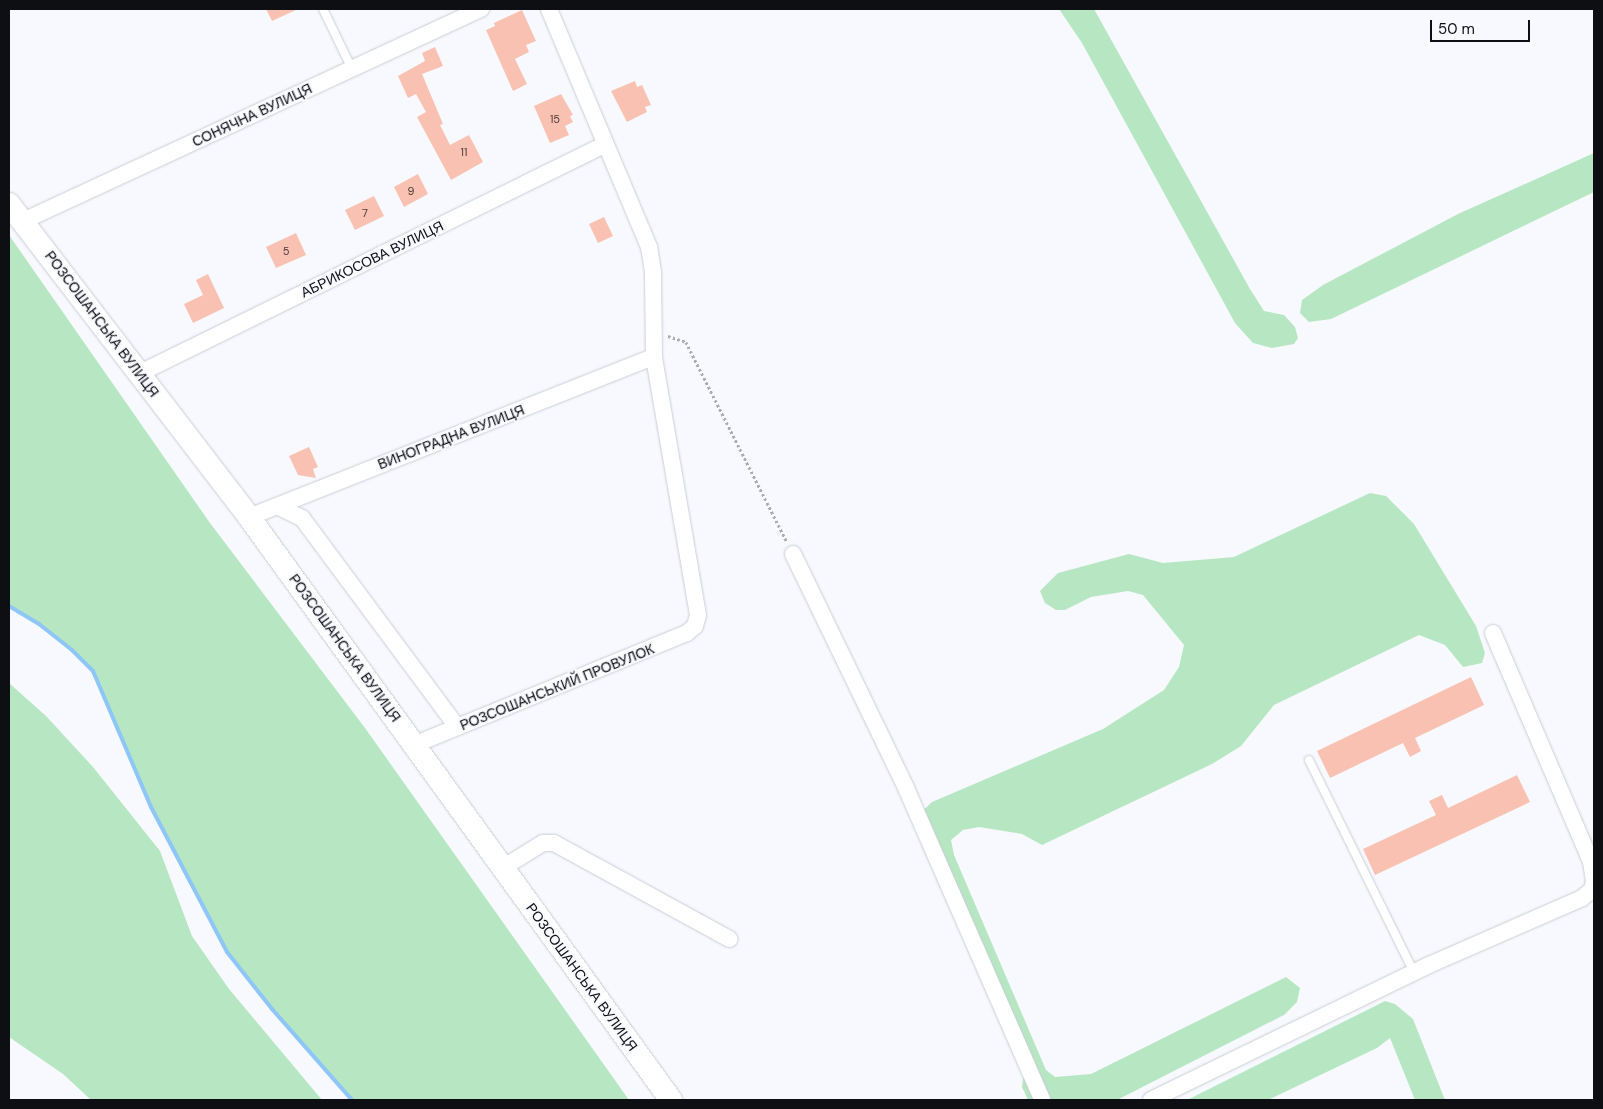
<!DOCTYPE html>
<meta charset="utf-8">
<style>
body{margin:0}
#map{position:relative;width:1603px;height:1109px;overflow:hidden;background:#f7f9fe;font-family:"DM Sans",sans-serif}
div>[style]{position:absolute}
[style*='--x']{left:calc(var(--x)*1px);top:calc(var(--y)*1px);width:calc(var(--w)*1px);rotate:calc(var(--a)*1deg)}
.green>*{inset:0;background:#b7e7c2}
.stream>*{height:4px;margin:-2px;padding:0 2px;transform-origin:2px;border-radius:2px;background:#8ec6f7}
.building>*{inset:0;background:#f9c1b2}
.path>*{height:2.5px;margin-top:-1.25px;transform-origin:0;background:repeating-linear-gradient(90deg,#aaacb0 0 2.5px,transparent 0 5px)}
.roads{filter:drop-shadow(0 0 1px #cacdd6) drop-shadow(0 0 1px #cacdd6)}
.lane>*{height:8px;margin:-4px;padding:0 4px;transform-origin:4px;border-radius:4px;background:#fff}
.street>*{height:16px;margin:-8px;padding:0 8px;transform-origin:8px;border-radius:8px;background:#fff}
.secondary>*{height:22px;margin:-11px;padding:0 11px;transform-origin:11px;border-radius:11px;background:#fff}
span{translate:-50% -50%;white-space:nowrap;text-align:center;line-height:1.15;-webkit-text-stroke:4px #f7f9fe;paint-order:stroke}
.number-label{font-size:11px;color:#493c3a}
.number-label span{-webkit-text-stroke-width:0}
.street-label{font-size:14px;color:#0e0f12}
.frame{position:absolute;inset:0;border:10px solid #0e0f12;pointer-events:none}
.scale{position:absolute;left:1430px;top:20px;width:100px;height:22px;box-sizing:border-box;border:2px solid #0e0f12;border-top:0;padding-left:6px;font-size:15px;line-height:18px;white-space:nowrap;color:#0e0f12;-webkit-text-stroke:4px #f7f9fe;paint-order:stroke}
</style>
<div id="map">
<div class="green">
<div style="clip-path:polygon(1059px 9px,1094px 9px,1250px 289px,1264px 311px,1284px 315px,1295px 327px,1298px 338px,1294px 344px,1272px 348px,1253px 343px,1235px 323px,1082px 43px)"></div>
<div style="clip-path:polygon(1594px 153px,1594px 192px,1331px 319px,1309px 322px,1300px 313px,1302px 300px,1323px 285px,1458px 214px)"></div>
<div style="clip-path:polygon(9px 235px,210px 523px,365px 728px,629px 1100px,352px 1100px,272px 1009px,227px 952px,151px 807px,93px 671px,72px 650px,39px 624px,9px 606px)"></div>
<div style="clip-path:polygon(1370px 493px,1386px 496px,1414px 524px,1476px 626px,1485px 653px,1482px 663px,1463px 667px,1445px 645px,1419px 635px,1274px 705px,1241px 746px,1212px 764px,1042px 845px,1022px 834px,979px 827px,963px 830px,951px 840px,954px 855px,1046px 1070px,1055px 1077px,1091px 1074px,1286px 977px,1300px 988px,1297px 1002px,1284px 1015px,1117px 1100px,1028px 1100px,1022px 1087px,1024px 1072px,920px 813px,932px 802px,1103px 729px,1164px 690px,1179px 667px,1184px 645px,1143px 595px,1128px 591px,1091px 597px,1065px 610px,1056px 610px,1045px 603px,1040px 591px,1058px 573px,1129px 554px,1163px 563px,1234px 557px)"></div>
<div style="clip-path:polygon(9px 683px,46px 716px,93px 767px,160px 851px,192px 936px,229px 989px,322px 1100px,91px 1100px,63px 1074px,9px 1037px)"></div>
<div style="clip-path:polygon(1385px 1001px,1395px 1004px,1413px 1019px,1445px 1100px,1415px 1100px,1390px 1038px,1377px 1048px,1268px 1100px,1187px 1100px)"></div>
</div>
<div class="stream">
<div style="--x:9;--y:606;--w:35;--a:31"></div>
<div style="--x:39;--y:624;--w:42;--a:38.2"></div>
<div style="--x:72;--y:650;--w:30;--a:45"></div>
<div style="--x:93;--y:671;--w:148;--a:66.9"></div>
<div style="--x:151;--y:807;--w:164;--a:62.3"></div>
<div style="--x:227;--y:952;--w:73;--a:51.7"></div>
<div style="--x:272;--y:1009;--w:121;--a:48.7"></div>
</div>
<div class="building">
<div style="clip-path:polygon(266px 9px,298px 9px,272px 21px)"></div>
<div style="clip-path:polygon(522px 10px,536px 41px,526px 45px,529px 52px,515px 59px,527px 84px,513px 91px,486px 30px,495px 26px,494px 23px)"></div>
<div style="clip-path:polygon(435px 47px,443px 66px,422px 74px,443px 124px,440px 125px,450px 145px,469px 135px,483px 162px,451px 180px,417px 117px,426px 112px,416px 94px,408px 98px,398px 76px,425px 61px,422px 53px)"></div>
<div style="clip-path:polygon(635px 81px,637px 87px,642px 85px,651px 105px,645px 107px,647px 112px,627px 122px,611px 91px)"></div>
<div style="clip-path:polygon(561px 94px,573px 115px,570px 116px,573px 122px,565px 126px,569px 135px,550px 143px,534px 106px)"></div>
<div style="clip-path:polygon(418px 174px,428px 194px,404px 207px,394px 187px)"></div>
<div style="clip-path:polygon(374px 196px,384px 216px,355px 230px,345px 210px)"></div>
<div style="clip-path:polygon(604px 217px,613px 236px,598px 243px,589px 224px)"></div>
<div style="clip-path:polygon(296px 233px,306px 255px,276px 268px,266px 247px)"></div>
<div style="clip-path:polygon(208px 274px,224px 308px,193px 323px,184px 304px,203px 295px,196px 280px)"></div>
<div style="clip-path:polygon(309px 447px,318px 467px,313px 469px,316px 478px,298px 475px,289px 456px)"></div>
<div style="clip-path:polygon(1471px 677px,1484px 705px,1415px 738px,1421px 751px,1410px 757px,1403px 743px,1330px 778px,1317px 751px)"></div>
<div style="clip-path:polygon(1517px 775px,1530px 802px,1375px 875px,1363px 849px,1436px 815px,1429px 801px,1442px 795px,1448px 808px)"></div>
</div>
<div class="path">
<div style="--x:668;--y:336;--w:19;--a:18"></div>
<div style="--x:686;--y:342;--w:224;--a:63.2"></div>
</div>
<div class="roads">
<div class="lane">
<div style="--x:323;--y:9;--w:67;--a:64.2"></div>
<div style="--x:1309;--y:760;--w:237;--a:63.7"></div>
</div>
<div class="street">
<div style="--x:23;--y:221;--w:505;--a:-24.84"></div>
<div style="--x:138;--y:374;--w:521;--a:-26.17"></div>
<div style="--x:277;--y:506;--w:28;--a:26"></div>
<div style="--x:302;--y:518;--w:260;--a:53.4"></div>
<div style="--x:249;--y:517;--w:435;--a:-21.6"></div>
<div style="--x:793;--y:554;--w:260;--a:64.2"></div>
<div style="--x:906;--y:788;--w:340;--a:66.4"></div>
<div style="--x:1493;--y:633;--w:249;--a:66.8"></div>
<div style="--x:1591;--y:862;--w:18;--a:81"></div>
<div style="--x:416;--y:744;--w:293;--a:-22.3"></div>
<div style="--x:687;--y:633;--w:11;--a:-41"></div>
<div style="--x:695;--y:626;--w:11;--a:-75"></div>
<div style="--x:698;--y:615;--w:262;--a:-99.7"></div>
<div style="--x:654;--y:357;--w:85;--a:-90.7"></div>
<div style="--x:653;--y:272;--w:25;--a:-99"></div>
<div style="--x:649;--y:247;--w:258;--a:-112.8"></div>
<div style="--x:504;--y:867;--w:46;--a:-31.6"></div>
<div style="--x:543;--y:843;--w:11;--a:0"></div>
<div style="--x:554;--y:843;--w:200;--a:28.7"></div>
<div style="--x:1151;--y:1100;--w:309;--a:-25.9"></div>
<div style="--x:1429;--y:965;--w:167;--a:-23.6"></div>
<div style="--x:1582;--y:898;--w:13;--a:-39"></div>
<div style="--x:1592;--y:890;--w:9;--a:-77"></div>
</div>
<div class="secondary">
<div style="--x:9;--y:204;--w:394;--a:52.5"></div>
<div style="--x:249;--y:517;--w:720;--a:54.1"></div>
</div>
</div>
<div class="number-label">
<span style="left:555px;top:119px">15</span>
<span style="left:464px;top:152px">11</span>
<span style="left:411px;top:191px">9</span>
<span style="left:365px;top:213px">7</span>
<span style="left:286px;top:251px">5</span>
</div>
<div class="street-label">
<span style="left:252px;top:115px;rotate:-25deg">СОНЯЧНА ВУЛИЦЯ</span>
<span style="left:372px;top:259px;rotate:-26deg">АБРИКОСОВА ВУЛИЦЯ</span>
<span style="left:102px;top:324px;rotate:53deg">РОЗСОШАНСЬКА ВУЛИЦЯ</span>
<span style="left:451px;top:437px;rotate:-21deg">ВИНОГРАДНА ВУЛИЦЯ</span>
<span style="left:345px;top:648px;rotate:54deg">РОЗСОШАНСЬКА ВУЛИЦЯ</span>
<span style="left:557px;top:687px;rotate:-22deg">РОЗСОШАНСЬКИЙ ПРОВУЛОК</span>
<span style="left:582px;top:977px;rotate:54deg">РОЗСОШАНСЬКА ВУЛИЦЯ</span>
</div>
<div class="frame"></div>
<div class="scale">50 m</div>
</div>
